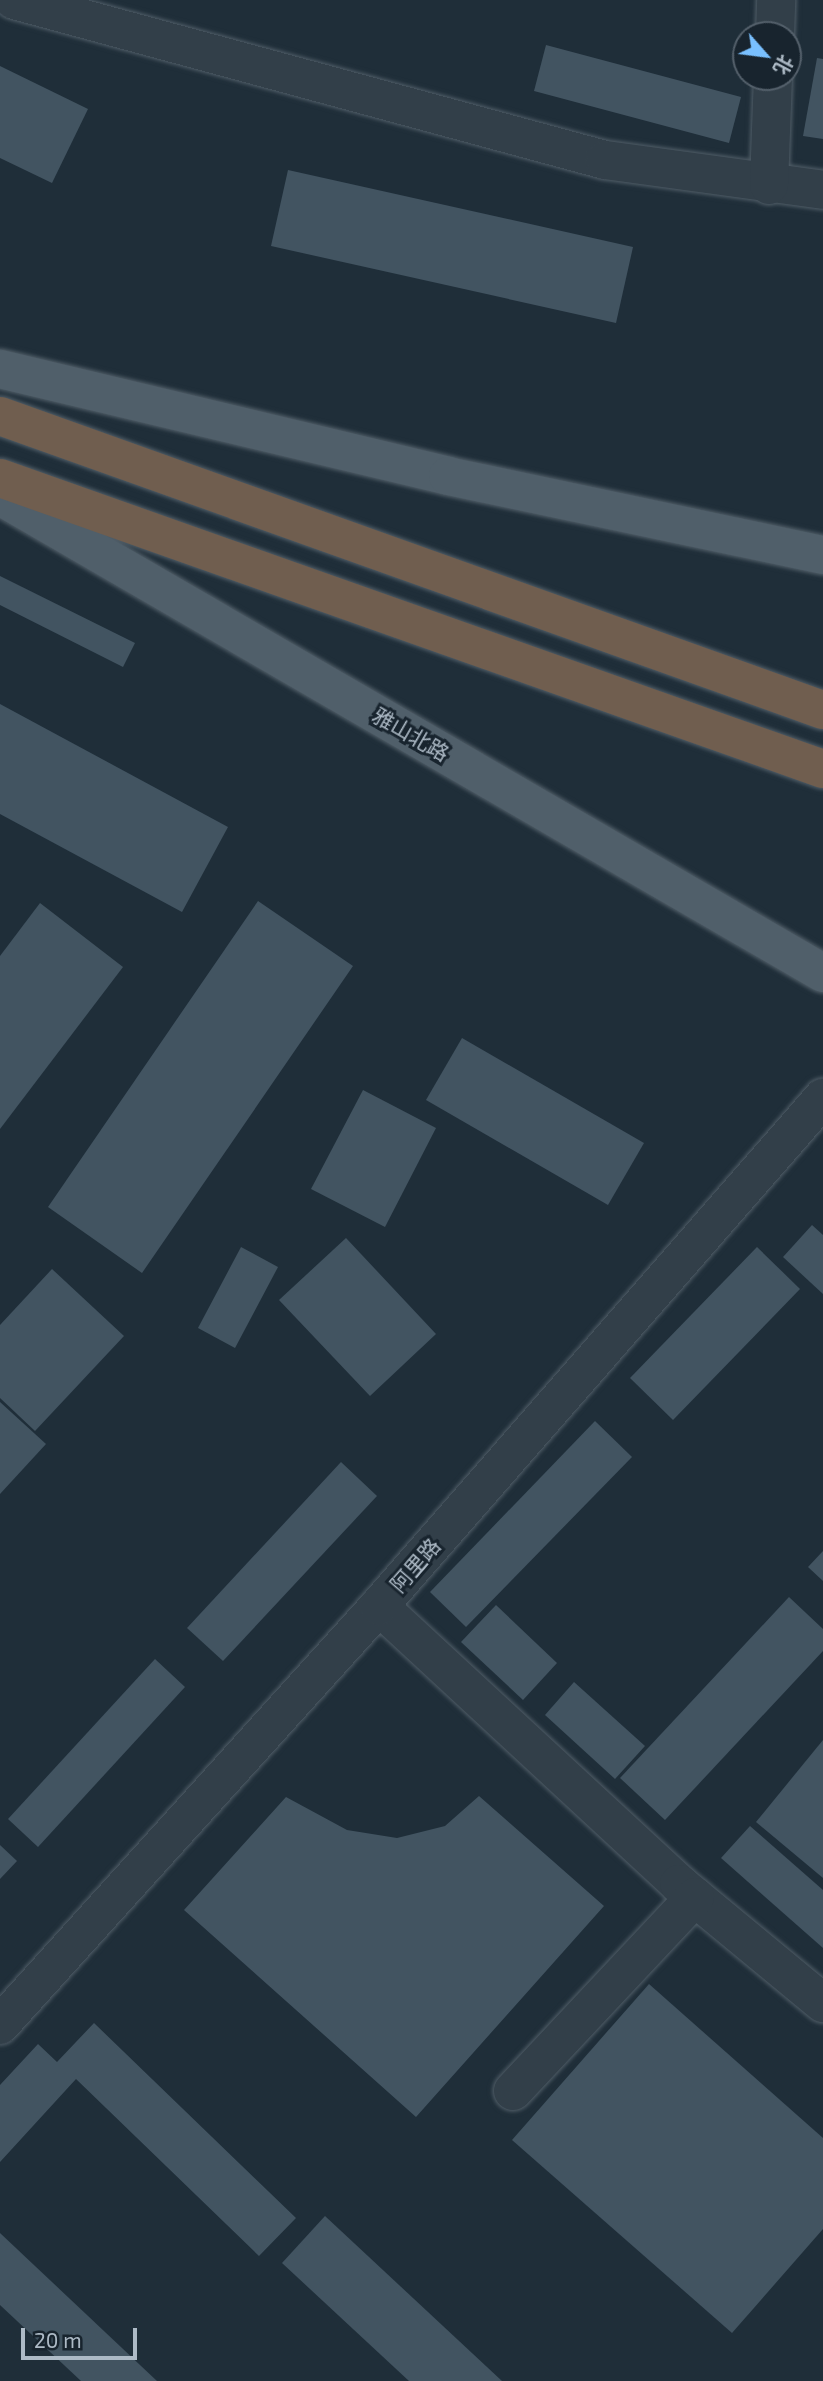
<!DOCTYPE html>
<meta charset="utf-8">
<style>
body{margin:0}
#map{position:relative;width:823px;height:2381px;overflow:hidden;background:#1f2e39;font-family:"Exo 2","Noto Sans SC",sans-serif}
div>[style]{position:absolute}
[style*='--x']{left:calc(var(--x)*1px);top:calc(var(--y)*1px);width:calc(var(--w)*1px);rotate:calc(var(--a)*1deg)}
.building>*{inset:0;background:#425461}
.roads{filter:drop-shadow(0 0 2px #505d67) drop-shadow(0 0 2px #505d67)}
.minor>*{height:38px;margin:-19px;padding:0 19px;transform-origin:19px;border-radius:19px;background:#323f49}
.major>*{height:38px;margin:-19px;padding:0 19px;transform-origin:19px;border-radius:19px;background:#505f6a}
.highway>*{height:38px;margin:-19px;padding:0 19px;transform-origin:19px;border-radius:19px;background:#705e4f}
span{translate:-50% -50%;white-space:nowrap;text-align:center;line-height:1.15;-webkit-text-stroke:6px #18242e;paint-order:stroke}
.street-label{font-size:21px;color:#adbac6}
.north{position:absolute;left:732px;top:21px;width:70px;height:70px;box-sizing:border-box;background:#18242e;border:2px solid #54606b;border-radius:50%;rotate:118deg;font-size:19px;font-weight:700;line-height:28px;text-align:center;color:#adbac6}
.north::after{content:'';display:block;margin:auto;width:24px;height:32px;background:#79c0ff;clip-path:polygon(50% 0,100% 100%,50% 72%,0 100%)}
.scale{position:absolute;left:21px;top:2328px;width:116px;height:32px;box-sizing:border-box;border:4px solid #adbac6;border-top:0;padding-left:9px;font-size:21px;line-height:24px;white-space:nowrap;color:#adbac6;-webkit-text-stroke:5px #18242e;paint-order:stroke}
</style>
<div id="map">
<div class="building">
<div style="clip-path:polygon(546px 45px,741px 97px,729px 143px,534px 91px)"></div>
<div style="clip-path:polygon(817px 58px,823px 59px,823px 139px,803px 136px)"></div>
<div style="clip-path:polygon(0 66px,88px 109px,52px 183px,0 158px)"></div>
<div style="clip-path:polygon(288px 170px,633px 247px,616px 323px,271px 246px)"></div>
<div style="clip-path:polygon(0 576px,135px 643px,123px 667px,0 605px)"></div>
<div style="clip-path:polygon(0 704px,228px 827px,182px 912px,0 814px)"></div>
<div style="clip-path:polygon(258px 901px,353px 966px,142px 1273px,48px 1207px)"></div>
<div style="clip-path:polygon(40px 903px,123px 967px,0 1129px,0 956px)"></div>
<div style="clip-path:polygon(462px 1038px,644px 1143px,608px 1205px,426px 1100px)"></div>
<div style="clip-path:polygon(363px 1090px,436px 1128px,385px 1227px,311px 1189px)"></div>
<div style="clip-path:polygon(812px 1225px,823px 1235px,823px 1294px,783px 1257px)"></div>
<div style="clip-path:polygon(346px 1238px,436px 1334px,370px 1396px,279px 1300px)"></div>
<div style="clip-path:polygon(241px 1247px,278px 1267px,235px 1348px,198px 1328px)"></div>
<div style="clip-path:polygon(757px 1247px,800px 1289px,673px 1420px,630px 1378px)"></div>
<div style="clip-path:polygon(52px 1269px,124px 1336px,35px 1431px,0 1398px,0 1325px)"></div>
<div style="clip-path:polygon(0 1402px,46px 1444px,0 1494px)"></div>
<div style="clip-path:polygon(595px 1421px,632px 1457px,466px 1627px,430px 1592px)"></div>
<div style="clip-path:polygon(341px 1462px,377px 1496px,223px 1661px,187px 1628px)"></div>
<div style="clip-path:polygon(823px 1551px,823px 1581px,808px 1567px)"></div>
<div style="clip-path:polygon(789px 1597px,823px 1629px,823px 1651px,665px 1820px,620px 1778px)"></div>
<div style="clip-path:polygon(496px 1605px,557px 1663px,523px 1700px,461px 1642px)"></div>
<div style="clip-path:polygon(155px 1659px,185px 1687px,38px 1847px,8px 1819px)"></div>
<div style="clip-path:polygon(574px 1682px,645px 1746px,615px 1779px,545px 1715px)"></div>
<div style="clip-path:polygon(823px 1740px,823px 1878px,756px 1822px)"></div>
<div style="clip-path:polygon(479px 1796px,604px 1906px,416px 2117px,184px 1910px,286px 1797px,347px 1830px,397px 1838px,445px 1826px)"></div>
<div style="clip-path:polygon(750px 1826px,823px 1890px,823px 1948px,721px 1858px)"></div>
<div style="clip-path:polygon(0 1845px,17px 1861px,0 1879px)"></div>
<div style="clip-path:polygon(649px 1984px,823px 2138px,823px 2229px,732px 2333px,512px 2140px)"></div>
<div style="clip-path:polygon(94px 2023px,296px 2218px,259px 2256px,76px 2079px,0 2162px,0 2085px,38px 2044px,57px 2062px)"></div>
<div style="clip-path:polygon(325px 2216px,502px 2381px,409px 2381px,282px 2263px)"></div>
<div style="clip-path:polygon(0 2233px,157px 2381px,81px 2381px,0 2305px)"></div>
</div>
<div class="roads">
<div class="minor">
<div style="--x:14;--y:0;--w:612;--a:15.15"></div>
<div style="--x:605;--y:160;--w:220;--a:7.8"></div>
<div style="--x:775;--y:35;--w:35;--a:-88"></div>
<div style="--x:769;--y:185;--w:108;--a:-87.9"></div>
<div style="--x:379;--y:1606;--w:409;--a:42.8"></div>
<div style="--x:679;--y:1884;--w:187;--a:39.6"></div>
<div style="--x:0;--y:2025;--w:565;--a:-47.87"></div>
<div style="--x:379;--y:1606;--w:675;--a:-48.85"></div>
<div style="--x:513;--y:2091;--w:266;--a:-46.8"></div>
</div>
<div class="major">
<div style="--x:0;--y:369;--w:461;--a:13.4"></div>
<div style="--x:448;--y:476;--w:383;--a:11.9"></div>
<div style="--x:0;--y:496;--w:951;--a:30.1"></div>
</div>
<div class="highway">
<div style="--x:0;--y:416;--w:874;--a:19.66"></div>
<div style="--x:0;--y:478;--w:873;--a:19.47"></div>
</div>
</div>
<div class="street-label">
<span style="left:411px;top:734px;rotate:30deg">雅山北路</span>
<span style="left:415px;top:1565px;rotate:-49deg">阿里路</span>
</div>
<div class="north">北</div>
<div class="scale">20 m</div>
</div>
